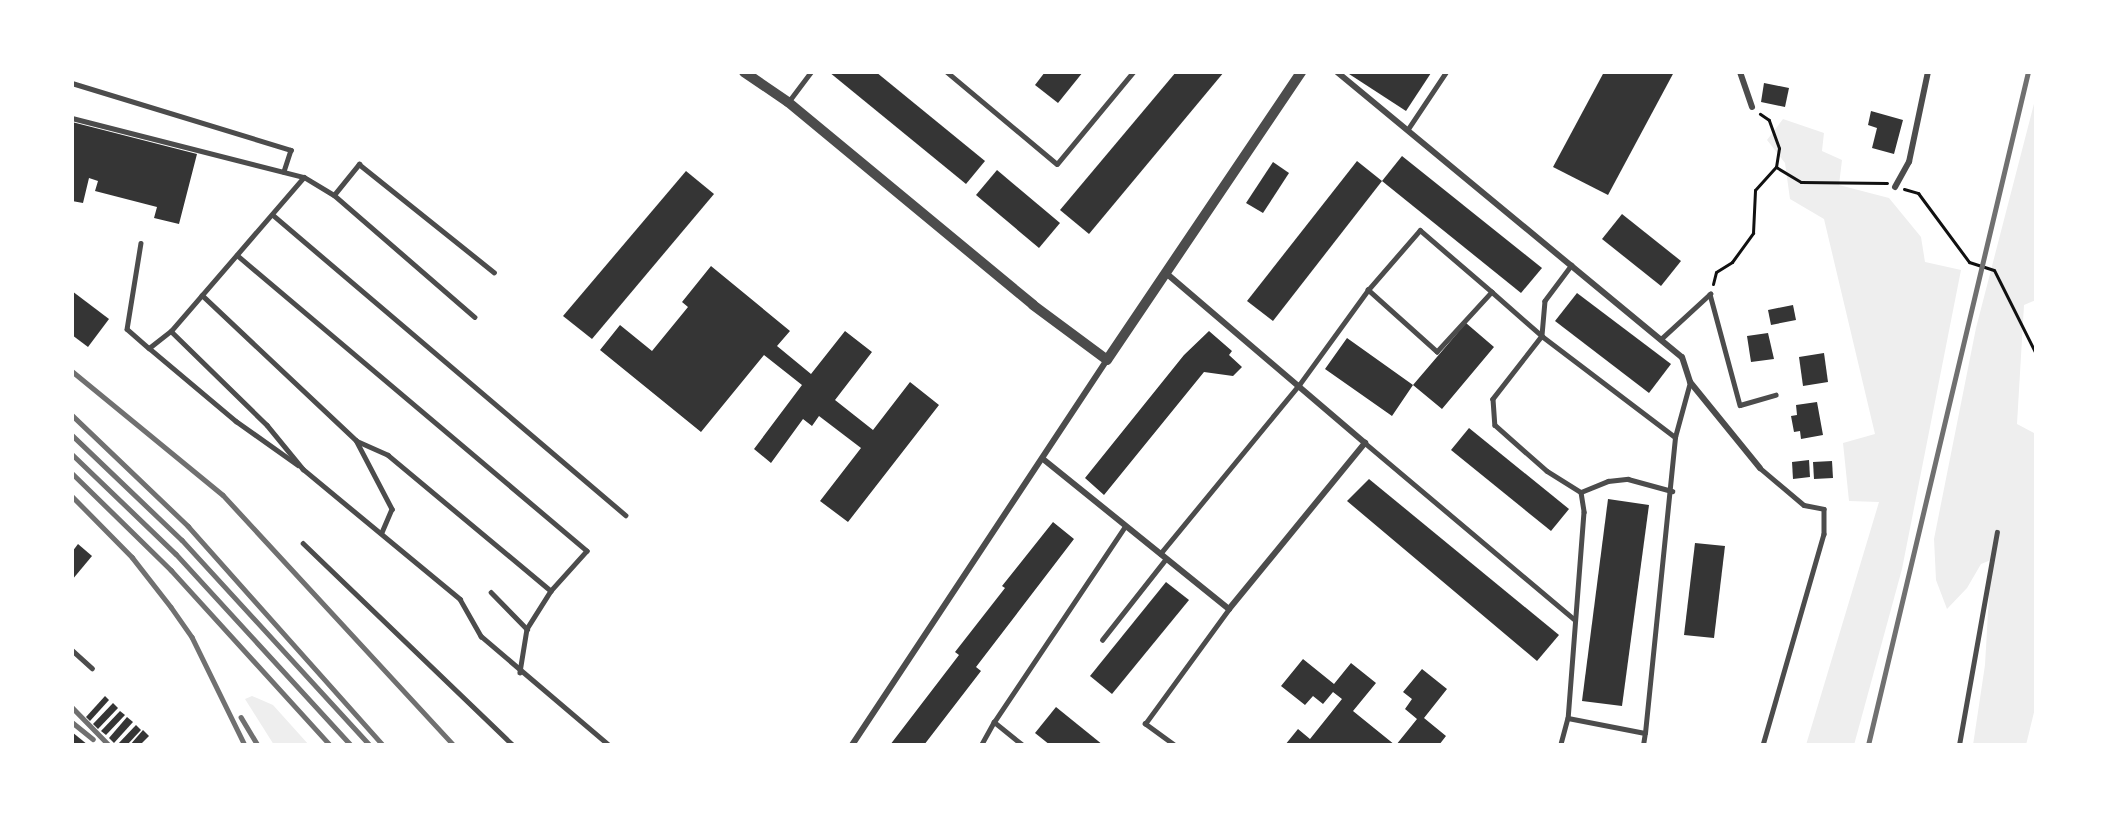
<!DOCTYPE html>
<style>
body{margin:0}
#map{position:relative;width:2108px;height:817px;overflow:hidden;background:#fff;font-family:Commissioner,sans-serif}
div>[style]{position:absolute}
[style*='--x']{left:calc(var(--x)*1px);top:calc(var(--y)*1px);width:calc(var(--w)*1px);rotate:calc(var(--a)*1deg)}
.green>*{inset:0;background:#eee}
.building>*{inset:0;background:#353535}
.path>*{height:3px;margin:-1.5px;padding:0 1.5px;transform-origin:1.5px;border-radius:1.5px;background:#111}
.service>*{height:4.5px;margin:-2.25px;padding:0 2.25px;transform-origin:2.25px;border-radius:2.25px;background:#4c4c4c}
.minor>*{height:6px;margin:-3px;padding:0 3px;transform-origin:3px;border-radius:3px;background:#4c4c4c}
.tertiary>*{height:10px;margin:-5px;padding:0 5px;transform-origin:5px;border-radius:5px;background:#4c4c4c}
.rail>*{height:4.5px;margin:-2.25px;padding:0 2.25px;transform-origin:2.25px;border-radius:2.25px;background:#707070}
span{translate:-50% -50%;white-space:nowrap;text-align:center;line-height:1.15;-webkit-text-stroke:4.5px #fff;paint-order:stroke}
.frame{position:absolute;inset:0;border:74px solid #fff;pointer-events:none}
</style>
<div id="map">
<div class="green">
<div style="clip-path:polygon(2036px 96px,2036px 300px,2024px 305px,2017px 424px,2036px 434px,2036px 704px,2026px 745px,1973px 745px,1985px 665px,1991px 560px,1981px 564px,1967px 588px,1947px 609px,1936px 580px,1934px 539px,1976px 328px)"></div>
<div style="clip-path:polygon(1783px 119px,1824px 133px,1822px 151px,1842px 160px,1839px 185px,1889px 198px,1921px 237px,1925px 262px,1961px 270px,1902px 569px,1854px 745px,1806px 745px,1879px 502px,1849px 501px,1843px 443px,1875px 434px,1824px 219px,1790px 199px,1785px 163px,1767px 140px)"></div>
<div style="clip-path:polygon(252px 696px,273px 705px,309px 745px,274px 745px,245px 699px)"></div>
</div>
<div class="building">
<div style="clip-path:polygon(829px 72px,876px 72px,985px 161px,966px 184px)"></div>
<div style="clip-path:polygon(1045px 72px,1083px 72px,1058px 103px,1035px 85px)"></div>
<div style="clip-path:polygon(1176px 72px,1224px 72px,1089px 234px,1060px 210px)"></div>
<div style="clip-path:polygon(1346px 72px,1429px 72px,1431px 73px,1406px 111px)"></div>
<div style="clip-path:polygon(1604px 72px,1674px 72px,1608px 195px,1553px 167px)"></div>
<div style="clip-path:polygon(1764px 83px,1789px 88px,1785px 107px,1761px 102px)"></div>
<div style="clip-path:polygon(1871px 111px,1903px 120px,1894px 154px,1872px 148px,1877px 128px,1868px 125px)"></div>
<div style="clip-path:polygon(72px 122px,197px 154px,179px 224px,154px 218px,157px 207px,95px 191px,98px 181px,89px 178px,83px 203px,72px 201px)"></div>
<div style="clip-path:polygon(1402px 156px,1542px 268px,1521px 293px,1382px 181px)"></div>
<div style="clip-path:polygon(1357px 161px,1382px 181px,1273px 321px,1247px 301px)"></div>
<div style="clip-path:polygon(1273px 162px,1289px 173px,1263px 213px,1246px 203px)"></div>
<div style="clip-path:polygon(997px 170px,1060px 223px,1039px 248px,976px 195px)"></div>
<div style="clip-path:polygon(686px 171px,714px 194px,592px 339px,563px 316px)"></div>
<div style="clip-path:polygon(1622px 214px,1681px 261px,1661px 286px,1602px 239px)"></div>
<div style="clip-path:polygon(711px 266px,790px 331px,777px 346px,811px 374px,845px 331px,872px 352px,835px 400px,873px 430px,910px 382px,939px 405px,848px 522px,820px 501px,861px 448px,819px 416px,812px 426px,803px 419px,771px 463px,754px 449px,802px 385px,764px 355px,701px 432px,600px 350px,620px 325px,652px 351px,688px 307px,682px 302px)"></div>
<div style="clip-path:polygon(72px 291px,109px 319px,88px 347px,72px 335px)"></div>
<div style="clip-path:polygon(1577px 293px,1671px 364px,1649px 393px,1555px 321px)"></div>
<div style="clip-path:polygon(1793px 305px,1796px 320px,1771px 325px,1768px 310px)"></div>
<div style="clip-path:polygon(1466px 323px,1494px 347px,1442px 409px,1413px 385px,1392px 416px,1325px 369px,1347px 338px,1413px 385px)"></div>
<div style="clip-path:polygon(1209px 331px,1232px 351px,1229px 355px,1242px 367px,1233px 376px,1204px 372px,1104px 495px,1085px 478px,1184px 355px)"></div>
<div style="clip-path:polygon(1768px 333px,1774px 359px,1751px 362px,1747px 336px)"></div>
<div style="clip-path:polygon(1824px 353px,1828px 382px,1803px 386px,1799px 357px)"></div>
<div style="clip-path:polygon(1817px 402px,1823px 435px,1801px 439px,1800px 431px,1794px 432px,1791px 416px,1797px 415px,1796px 405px)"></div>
<div style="clip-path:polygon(1469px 428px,1569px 509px,1551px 531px,1451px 450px)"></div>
<div style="clip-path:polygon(1809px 460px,1810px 477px,1793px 479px,1792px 462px)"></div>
<div style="clip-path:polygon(1832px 461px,1833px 478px,1814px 479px,1813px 462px)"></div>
<div style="clip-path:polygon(1369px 479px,1559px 635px,1537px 661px,1347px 501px)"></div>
<div style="clip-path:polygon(1608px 499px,1649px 505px,1622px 706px,1582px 701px)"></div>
<div style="clip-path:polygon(1053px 522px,1074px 539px,976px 667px,981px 671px,924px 745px,890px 745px,959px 655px,955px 652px,1005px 588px,1002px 586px)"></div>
<div style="clip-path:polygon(1695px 543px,1725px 546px,1714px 638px,1684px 635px)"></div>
<div style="clip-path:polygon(78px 544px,92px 556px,72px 580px,72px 552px)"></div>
<div style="clip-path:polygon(1166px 582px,1189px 600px,1112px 694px,1090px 676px)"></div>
<div style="clip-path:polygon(1303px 659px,1334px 684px,1351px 663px,1376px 683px,1353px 711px,1395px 745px,1285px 745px,1298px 729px,1310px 739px,1342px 699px,1333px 692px,1323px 704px,1313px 696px,1305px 705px,1281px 686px)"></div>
<div style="clip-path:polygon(1422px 669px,1447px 689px,1424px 718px,1446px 736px,1439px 745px,1396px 745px,1417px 719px,1405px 709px,1412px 699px,1403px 692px)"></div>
<div style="clip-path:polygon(105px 696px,109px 700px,90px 721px,86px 717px)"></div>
<div style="clip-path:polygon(113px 703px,118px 708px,98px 729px,93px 724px)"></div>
<div style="clip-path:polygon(1056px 707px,1103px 745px,1050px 745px,1035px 733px)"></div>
<div style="clip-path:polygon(120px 711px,125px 715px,106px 735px,101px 731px)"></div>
<div style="clip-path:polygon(127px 717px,133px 722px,114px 743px,109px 738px)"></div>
<div style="clip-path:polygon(136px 725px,141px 730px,127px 745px,117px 745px)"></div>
<div style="clip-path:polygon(143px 730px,149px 736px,140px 745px,130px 745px)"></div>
<div style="clip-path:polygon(72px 732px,88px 745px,72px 745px)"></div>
</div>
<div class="path">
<div style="--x:1776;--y:167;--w:29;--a:31"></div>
<div style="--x:1801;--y:182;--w:86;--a:0.7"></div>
<div style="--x:1904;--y:189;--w:15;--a:16"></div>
<div style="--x:1918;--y:193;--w:86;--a:53.5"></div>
<div style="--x:1969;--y:262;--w:26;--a:18"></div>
<div style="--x:1994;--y:270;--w:94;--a:63.4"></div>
<div style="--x:1713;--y:284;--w:12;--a:-76"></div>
<div style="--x:1716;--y:272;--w:19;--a:-32"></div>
<div style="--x:1732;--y:262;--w:36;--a:-54"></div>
<div style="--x:1753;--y:233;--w:43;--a:-87.3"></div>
<div style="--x:1755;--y:190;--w:31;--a:-48"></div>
<div style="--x:1776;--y:167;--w:19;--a:-81"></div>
<div style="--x:1779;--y:148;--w:30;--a:-110"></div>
<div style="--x:1769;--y:120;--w:11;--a:-146"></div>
</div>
<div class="service">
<div style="--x:947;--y:72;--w:143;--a:39.9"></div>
<div style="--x:1057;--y:164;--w:119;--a:-50.4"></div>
<div style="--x:72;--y:83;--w:229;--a:17"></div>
<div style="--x:291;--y:150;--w:23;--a:108"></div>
<div style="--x:789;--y:101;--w:36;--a:-53"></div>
<div style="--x:72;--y:118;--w:239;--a:14.3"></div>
<div style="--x:1408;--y:129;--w:69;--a:-56.3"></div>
<div style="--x:334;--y:195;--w:40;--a:-51"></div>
<div style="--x:359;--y:164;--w:173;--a:38.7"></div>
<div style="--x:273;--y:215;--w:463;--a:40.4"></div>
<div style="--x:141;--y:243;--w:87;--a:99.2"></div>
<div style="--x:127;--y:329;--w:29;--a:41"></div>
<div style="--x:149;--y:348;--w:28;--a:-38"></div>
<div style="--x:171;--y:331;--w:134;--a:44.4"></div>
<div style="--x:267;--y:425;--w:57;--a:50.7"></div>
<div style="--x:303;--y:469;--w:204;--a:39.6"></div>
<div style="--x:460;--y:599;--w:43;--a:60.4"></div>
<div style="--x:481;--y:636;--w:168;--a:40.4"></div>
<div style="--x:237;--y:255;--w:458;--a:40.2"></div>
<div style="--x:587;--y:551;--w:54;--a:132"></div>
<div style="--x:551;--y:591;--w:45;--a:122.3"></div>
<div style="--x:527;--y:629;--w:44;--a:99.2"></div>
<div style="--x:1572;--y:265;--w:45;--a:126.9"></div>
<div style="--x:1545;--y:301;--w:35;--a:95"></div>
<div style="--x:1542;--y:336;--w:167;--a:37.2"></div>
<div style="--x:1492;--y:292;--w:81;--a:132.5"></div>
<div style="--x:1437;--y:352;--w:93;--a:-138.1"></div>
<div style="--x:1368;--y:290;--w:79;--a:-49.1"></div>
<div style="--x:1420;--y:230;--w:95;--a:40.7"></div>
<div style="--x:1492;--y:292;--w:67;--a:41.3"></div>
<div style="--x:1542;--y:336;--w:80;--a:127.9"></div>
<div style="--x:1493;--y:399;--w:26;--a:86"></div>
<div style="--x:1495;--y:425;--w:69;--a:41.5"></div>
<div style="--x:1547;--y:471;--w:40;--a:32"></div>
<div style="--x:1581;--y:492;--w:20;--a:81"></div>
<div style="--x:1584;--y:512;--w:207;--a:94.4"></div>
<div style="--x:1568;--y:718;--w:28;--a:105"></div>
<div style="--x:202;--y:295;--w:212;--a:43.3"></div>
<div style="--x:356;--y:440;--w:78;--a:62.4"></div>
<div style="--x:392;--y:509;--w:26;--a:113"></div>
<div style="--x:171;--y:331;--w:203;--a:-49.2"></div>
<div style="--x:304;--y:177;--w:35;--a:31"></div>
<div style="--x:334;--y:195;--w:186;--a:40.9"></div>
<div style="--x:1661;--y:339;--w:67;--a:-42.6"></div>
<div style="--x:1710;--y:294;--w:115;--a:74.9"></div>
<div style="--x:1740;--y:405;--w:37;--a:-16"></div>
<div style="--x:149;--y:348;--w:114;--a:40"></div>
<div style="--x:236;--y:421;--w:76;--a:35.4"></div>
<div style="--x:357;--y:441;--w:34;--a:24"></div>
<div style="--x:388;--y:455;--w:212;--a:39.8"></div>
<div style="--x:1365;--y:443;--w:273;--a:40.1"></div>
<div style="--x:1760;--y:468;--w:57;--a:40.1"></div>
<div style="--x:1804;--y:505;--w:20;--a:11"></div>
<div style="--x:1824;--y:509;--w:25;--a:90"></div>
<div style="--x:1824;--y:534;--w:220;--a:106.1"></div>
<div style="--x:1581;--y:492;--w:29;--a:-22"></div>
<div style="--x:1608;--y:481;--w:20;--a:-6"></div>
<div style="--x:1628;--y:479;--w:46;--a:15.3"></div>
<div style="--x:303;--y:543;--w:291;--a:43.9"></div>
<div style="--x:1160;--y:554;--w:219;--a:-50.6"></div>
<div style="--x:1299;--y:385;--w:117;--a:-54"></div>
<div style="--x:491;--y:592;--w:52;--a:45.8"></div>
<div style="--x:1102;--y:640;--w:102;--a:-51.8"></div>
<div style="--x:72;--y:650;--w:27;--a:42"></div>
<div style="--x:1568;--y:718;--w:78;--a:11"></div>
<div style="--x:1645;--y:733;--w:298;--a:-84.2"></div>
<div style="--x:1675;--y:437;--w:57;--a:-74.7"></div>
<div style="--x:981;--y:745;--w:26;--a:-61"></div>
<div style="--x:1022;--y:745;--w:36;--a:-141"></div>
<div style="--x:994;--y:722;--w:234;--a:-56.2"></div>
<div style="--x:1174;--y:745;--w:36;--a:-144"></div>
<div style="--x:1145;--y:724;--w:142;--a:-53.9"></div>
<div style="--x:1643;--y:745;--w:12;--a:-81"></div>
<div style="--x:1959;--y:745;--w:216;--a:-79.9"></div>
</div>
<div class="minor">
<div style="--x:1337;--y:72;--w:447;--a:39.6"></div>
<div style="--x:1682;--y:357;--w:26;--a:72"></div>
<div style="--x:1690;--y:382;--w:111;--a:50.9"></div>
<div style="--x:1740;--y:72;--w:37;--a:71"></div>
<div style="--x:1895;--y:187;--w:29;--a:-61"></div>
<div style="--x:1909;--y:162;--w:92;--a:-78.1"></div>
<div style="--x:1043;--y:459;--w:239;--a:38.9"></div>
<div style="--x:1229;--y:609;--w:215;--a:-50.7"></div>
<div style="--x:1365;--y:443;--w:262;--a:-139.5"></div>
<div style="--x:852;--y:745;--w:462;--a:-56.5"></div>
</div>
<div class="tertiary">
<div style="--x:744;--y:72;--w:53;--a:34.3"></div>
<div style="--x:788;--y:102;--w:318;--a:39.6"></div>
<div style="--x:1033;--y:305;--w:92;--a:36.6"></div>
<div style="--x:1107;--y:360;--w:347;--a:-56"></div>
</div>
<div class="rail">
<div style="--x:72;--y:371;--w:195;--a:39.4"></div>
<div style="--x:223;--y:495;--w:340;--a:47.3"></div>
<div style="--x:72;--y:415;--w:161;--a:43.7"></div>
<div style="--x:188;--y:526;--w:293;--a:48.3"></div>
<div style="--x:72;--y:435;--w:152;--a:43.7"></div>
<div style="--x:182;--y:540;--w:278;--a:47.5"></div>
<div style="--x:72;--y:454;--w:144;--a:43.9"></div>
<div style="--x:176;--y:554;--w:259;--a:47.5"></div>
<div style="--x:72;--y:473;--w:139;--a:44.4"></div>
<div style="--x:171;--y:570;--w:236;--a:47.7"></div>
<div style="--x:72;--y:496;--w:86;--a:45.5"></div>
<div style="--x:132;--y:557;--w:63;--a:52"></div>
<div style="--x:171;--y:607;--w:37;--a:55"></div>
<div style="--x:192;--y:637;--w:120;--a:63.9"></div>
<div style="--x:72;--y:707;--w:53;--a:45.8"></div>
<div style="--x:241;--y:717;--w:33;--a:59"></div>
<div style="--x:72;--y:722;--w:27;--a:39"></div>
<div style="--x:1868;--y:745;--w:692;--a:-76.63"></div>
</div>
<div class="frame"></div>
</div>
